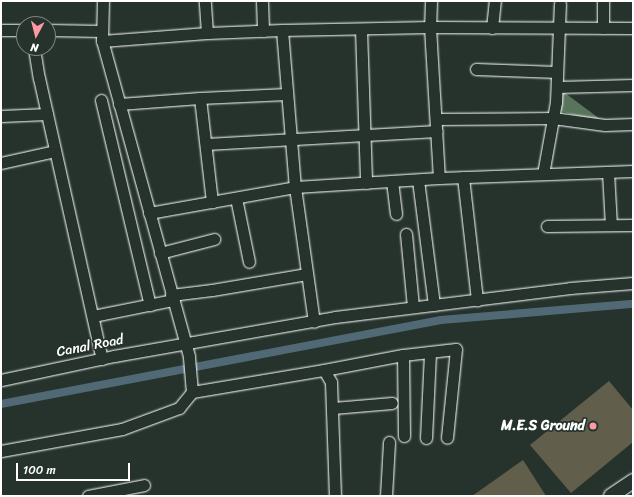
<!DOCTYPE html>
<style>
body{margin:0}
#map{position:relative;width:634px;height:497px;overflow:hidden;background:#26332d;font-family:Sriracha,sans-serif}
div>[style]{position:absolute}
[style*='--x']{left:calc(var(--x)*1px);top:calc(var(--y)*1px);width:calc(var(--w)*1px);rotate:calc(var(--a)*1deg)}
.green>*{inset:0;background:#58755c}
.canal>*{height:8px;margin:-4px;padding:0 4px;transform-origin:4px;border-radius:4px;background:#516975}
.building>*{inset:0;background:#615f4b}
.roads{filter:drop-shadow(0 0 1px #fff) drop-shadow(0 0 1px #fff)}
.minor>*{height:11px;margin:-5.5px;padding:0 5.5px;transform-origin:5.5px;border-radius:5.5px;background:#26332d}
.major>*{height:14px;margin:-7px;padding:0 7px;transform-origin:7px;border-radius:7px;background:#26332d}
.dots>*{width:11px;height:11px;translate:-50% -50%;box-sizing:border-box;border:2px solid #26332d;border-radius:50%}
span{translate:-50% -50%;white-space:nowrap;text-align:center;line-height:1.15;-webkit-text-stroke:3.5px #26332d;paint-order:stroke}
.street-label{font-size:14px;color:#fff}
.poi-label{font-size:14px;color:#fff;font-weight:700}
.right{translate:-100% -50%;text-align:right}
.frame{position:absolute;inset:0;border:2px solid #fff;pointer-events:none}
.north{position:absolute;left:16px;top:16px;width:40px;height:40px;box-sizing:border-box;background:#26332d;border:1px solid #7d8581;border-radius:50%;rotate:187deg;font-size:11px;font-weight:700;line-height:16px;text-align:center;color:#fff}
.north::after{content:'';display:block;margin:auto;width:14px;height:18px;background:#ff9aa2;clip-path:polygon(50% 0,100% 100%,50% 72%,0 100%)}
.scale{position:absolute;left:16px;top:463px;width:114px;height:18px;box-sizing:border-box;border:2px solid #fff;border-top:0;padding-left:5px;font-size:12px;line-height:14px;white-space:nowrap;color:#fff;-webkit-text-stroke:3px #26332d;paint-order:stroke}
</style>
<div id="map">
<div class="green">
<div style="clip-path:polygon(557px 87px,608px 125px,557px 110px)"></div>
</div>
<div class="canal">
<div style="--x:1;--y:404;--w:448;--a:-10.8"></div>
<div style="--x:441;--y:320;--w:193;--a:-4.8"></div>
</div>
<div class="building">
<div style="clip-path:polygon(609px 381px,633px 410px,633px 442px,571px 493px,530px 445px)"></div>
<div style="clip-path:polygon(523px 460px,546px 496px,472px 496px)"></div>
</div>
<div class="roads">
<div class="minor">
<div style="--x:262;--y:1;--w:30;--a:88"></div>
<div style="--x:431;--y:1;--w:26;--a:92"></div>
<div style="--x:430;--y:27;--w:203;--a:0.3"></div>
<div style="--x:492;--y:28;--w:27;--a:-84"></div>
<div style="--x:603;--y:28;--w:27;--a:-90"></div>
<div style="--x:361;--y:29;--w:154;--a:88.1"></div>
<div style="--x:1;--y:30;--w:23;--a:0"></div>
<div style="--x:48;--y:30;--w:54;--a:1.1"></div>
<div style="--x:282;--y:30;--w:148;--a:-1.2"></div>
<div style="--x:430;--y:27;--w:151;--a:86.6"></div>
<div style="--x:207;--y:33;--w:75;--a:-2.3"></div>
<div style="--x:282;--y:30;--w:158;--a:85.3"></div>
<div style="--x:295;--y:187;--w:144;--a:-3.6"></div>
<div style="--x:439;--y:178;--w:194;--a:-2.1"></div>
<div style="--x:102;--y:41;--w:105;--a:-4.4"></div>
<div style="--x:207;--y:33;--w:32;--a:-94"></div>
<div style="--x:34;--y:48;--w:30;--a:81"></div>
<div style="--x:39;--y:78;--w:288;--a:77.4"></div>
<div style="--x:476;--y:69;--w:81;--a:2.1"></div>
<div style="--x:557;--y:87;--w:76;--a:-1.5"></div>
<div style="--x:200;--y:98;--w:105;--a:83.4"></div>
<div style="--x:101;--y:100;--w:211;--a:76.6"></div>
<div style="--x:119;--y:104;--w:81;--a:-4.2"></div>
<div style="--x:200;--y:98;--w:87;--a:-2.6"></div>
<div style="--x:1;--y:116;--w:46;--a:-2.5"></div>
<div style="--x:436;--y:119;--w:117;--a:-0.5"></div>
<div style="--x:553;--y:118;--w:52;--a:7.7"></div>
<div style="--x:605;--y:125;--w:28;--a:-2"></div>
<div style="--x:206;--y:144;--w:231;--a:-3.2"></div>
<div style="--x:1;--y:163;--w:55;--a:-12.5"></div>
<div style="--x:608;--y:172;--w:53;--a:86.8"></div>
<div style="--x:543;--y:174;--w:73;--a:-79.8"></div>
<div style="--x:556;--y:102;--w:98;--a:-87.7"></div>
<div style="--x:463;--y:177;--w:124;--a:83.5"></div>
<div style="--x:418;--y:180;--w:126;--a:82.7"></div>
<div style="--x:392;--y:181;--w:33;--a:83"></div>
<div style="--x:236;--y:198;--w:65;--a:78.5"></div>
<div style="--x:149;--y:213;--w:148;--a:-10.1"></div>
<div style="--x:295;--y:187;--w:136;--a:82"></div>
<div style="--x:547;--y:226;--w:86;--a:-0.7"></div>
<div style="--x:406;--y:234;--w:73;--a:84.5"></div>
<div style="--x:160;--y:253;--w:56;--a:-14.5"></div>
<div style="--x:171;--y:295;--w:41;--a:-7"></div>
<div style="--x:212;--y:290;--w:96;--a:-9.6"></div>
<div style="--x:93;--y:316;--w:82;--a:-11.3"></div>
<div style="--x:403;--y:355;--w:81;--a:89.3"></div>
<div style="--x:324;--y:370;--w:80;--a:-10.8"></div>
<div style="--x:403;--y:355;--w:53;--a:-6.5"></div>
<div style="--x:456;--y:349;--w:89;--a:95.8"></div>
<div style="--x:1;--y:380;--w:116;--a:-12"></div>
<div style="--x:114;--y:356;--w:224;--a:-10"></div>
<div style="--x:335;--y:317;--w:237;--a:-7"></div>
<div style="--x:570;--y:288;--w:63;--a:-4.5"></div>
<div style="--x:192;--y:392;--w:134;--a:-9.5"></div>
<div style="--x:324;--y:370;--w:14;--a:60"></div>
<div style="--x:331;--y:382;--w:114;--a:88"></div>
<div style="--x:333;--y:408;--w:59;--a:-4.8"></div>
<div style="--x:426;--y:438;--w:86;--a:-87.3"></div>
<div style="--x:1;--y:451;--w:123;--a:-10.3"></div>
<div style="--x:122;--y:429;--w:61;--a:-20.2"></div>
<div style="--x:179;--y:408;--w:21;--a:-51"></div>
<div style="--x:192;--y:392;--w:36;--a:-95"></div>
<div style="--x:189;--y:356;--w:327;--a:-105.4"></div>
<div style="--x:102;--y:41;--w:40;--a:-88.6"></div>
<div style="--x:88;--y:496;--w:57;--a:-11.1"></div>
<div style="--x:386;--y:496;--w:54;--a:-86.8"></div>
</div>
<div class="major">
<div style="--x:611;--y:496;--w:27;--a:-34"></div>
</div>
</div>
<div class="dots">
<div style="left:593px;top:426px;background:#ff9aa2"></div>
</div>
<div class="street-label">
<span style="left:90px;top:346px;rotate:-11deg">Canal Road</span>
</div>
<div class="poi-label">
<span class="right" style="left:585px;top:426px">M.E.S Ground</span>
</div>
<div class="frame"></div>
<div class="north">N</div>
<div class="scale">100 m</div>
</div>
